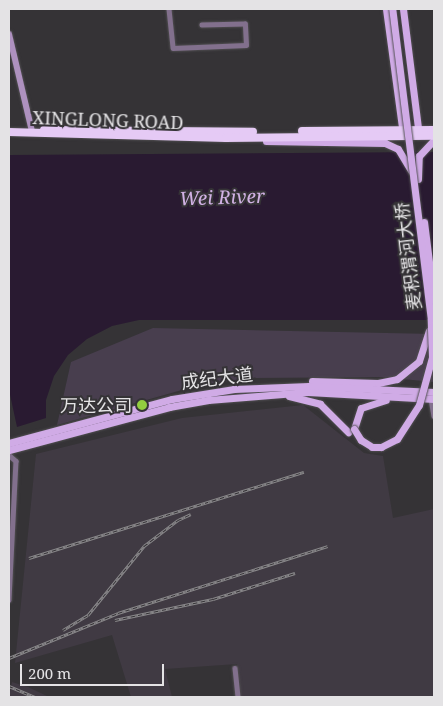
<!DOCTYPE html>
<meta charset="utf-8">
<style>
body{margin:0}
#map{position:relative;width:443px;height:706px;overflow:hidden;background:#353336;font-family:"Noto Serif","Noto Sans SC",serif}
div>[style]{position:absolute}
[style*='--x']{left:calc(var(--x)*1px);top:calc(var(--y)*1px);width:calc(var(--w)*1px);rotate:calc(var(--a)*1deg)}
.built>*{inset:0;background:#403a43}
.green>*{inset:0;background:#483e4e}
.water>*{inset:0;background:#291a31}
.roads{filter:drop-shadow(0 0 1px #514f52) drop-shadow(0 0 1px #514f52)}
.street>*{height:4.5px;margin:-2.25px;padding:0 2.25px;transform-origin:2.25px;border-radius:2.25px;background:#82708d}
.secondary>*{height:6px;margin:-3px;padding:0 3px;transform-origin:3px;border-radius:3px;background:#ae91bf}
.primary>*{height:7px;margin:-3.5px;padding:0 3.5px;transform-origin:3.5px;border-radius:3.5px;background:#d0abe6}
.highway>*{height:8px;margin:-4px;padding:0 4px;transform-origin:4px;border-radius:4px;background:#e5caf5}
.rail>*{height:3px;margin-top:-1.5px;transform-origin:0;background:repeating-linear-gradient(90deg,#353336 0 4px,#8a898b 0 8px);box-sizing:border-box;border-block:1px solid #8a898b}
.bridges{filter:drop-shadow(0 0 1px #514f52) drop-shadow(0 0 1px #514f52)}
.primary-bridge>*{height:7px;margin:-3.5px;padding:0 3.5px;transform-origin:3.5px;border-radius:3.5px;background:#d0abe6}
.dots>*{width:14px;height:14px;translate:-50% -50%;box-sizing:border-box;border:2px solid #353336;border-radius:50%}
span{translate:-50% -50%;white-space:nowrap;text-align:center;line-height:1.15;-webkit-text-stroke:4px #353336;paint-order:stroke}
.street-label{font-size:18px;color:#e4e3e5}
.poi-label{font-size:18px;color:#e4e3e5}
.right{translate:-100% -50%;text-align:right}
.water-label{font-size:19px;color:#d1b2e4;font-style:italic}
.frame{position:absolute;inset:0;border:10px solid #e4e3e5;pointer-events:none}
.scale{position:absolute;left:20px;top:664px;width:144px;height:22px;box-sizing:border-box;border:2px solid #e4e3e5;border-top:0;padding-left:6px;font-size:15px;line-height:18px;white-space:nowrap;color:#e4e3e5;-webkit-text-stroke:4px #353336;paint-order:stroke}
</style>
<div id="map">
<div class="built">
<div style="clip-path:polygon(303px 405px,364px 453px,383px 456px,393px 518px,434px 509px,434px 697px,241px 697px,237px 664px,165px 669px,172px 697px,131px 697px,112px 635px,15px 663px,36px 454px,182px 418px)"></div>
<div style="clip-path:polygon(12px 682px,28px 687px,49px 697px,9px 697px)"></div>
</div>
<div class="green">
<div style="clip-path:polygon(153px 328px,434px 334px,434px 382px,381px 377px,245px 378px,182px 390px,57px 425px,71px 362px)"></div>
</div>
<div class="water">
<div style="clip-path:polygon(434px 152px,434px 320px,139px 320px,112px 326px,87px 339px,68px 355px,54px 376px,46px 400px,46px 418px,17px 427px,9px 390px,9px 155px)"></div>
</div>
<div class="roads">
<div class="street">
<div style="--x:169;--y:9;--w:39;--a:84"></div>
<div style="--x:173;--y:48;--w:73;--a:-2.4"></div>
<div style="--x:246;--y:45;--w:21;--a:-93"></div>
<div style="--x:245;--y:24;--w:43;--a:178.7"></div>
<div style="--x:431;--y:399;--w:17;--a:80"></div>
<div style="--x:9;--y:455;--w:9;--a:41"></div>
<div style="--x:16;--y:461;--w:139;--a:92.9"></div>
<div style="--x:235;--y:668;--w:29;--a:84"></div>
</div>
<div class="secondary">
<div style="--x:9;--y:34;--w:100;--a:76.7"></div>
</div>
<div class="primary">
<div style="--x:386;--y:9;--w:127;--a:82.3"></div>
<div style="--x:403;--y:9;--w:127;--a:82.8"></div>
<div style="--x:266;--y:141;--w:119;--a:1"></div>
<div style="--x:385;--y:143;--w:14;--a:25"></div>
<div style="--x:398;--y:149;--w:26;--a:59"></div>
<div style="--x:418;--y:179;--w:23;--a:-88"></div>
<div style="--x:419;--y:156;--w:22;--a:-47"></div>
<div style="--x:312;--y:381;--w:66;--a:1.7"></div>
<div style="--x:378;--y:383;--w:19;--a:-12"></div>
<div style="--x:397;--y:379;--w:28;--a:-39"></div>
<div style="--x:419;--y:361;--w:32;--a:-72"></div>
<div style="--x:289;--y:396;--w:32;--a:14"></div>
<div style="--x:320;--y:404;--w:40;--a:45"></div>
<div style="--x:354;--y:429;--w:22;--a:-72"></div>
<div style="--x:361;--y:408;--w:26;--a:-18"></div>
<div style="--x:9;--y:443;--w:169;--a:-15.1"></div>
<div style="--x:172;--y:399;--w:63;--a:-9.2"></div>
<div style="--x:234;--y:389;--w:75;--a:-2.3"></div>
<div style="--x:309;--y:386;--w:125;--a:2.7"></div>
<div style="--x:9;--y:450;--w:166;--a:-15"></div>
<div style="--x:169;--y:407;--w:40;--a:-10"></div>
<div style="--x:208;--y:400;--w:100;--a:-4.6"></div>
<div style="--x:308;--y:392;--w:126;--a:3.2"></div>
</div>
<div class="highway">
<div style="--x:44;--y:130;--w:209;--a:0.5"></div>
<div style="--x:302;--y:131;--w:132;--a:-0.4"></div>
<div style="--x:9;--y:132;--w:217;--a:1.6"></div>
<div style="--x:226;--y:138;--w:208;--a:-0.6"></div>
</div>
</div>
<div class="rail">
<div style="--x:29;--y:558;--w:288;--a:-17.4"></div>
<div style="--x:115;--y:620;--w:100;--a:-12.1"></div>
<div style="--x:213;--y:599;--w:86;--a:-17.6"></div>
<div style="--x:63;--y:630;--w:29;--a:-31"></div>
<div style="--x:88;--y:615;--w:89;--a:-50.9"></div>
<div style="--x:144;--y:546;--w:43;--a:-37.4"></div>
<div style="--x:178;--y:520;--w:14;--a:-25"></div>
<div style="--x:9;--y:658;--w:118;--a:-22.4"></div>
<div style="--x:118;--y:613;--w:220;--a:-17.7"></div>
<div style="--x:9;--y:686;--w:28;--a:23"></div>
</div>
<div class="bridges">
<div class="primary-bridge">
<div style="--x:424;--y:222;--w:80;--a:82.8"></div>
<div style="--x:354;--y:429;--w:13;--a:58"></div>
<div style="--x:361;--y:440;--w:13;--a:32"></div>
<div style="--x:372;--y:447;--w:9;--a:0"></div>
<div style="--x:381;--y:447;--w:18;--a:-27"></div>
<div style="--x:397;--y:439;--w:40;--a:-57.1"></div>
<div style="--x:419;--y:405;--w:50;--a:-74.8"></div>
<div style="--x:432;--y:357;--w:37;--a:-92"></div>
<div style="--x:431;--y:320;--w:313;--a:-97.1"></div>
</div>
</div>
<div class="dots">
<div style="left:142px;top:405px;background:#92cd3f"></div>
</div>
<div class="street-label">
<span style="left:108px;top:120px;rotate:2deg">XINGLONG ROAD</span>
<span style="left:408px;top:256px;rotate:-97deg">麦积渭河大桥</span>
<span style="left:217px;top:378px;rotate:-7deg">成纪大道</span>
</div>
<div class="poi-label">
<span class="right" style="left:132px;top:405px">万达公司</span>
</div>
<div class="water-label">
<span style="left:222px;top:198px;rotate:-2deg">Wei River</span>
</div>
<div class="frame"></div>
<div class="scale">200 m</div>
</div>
